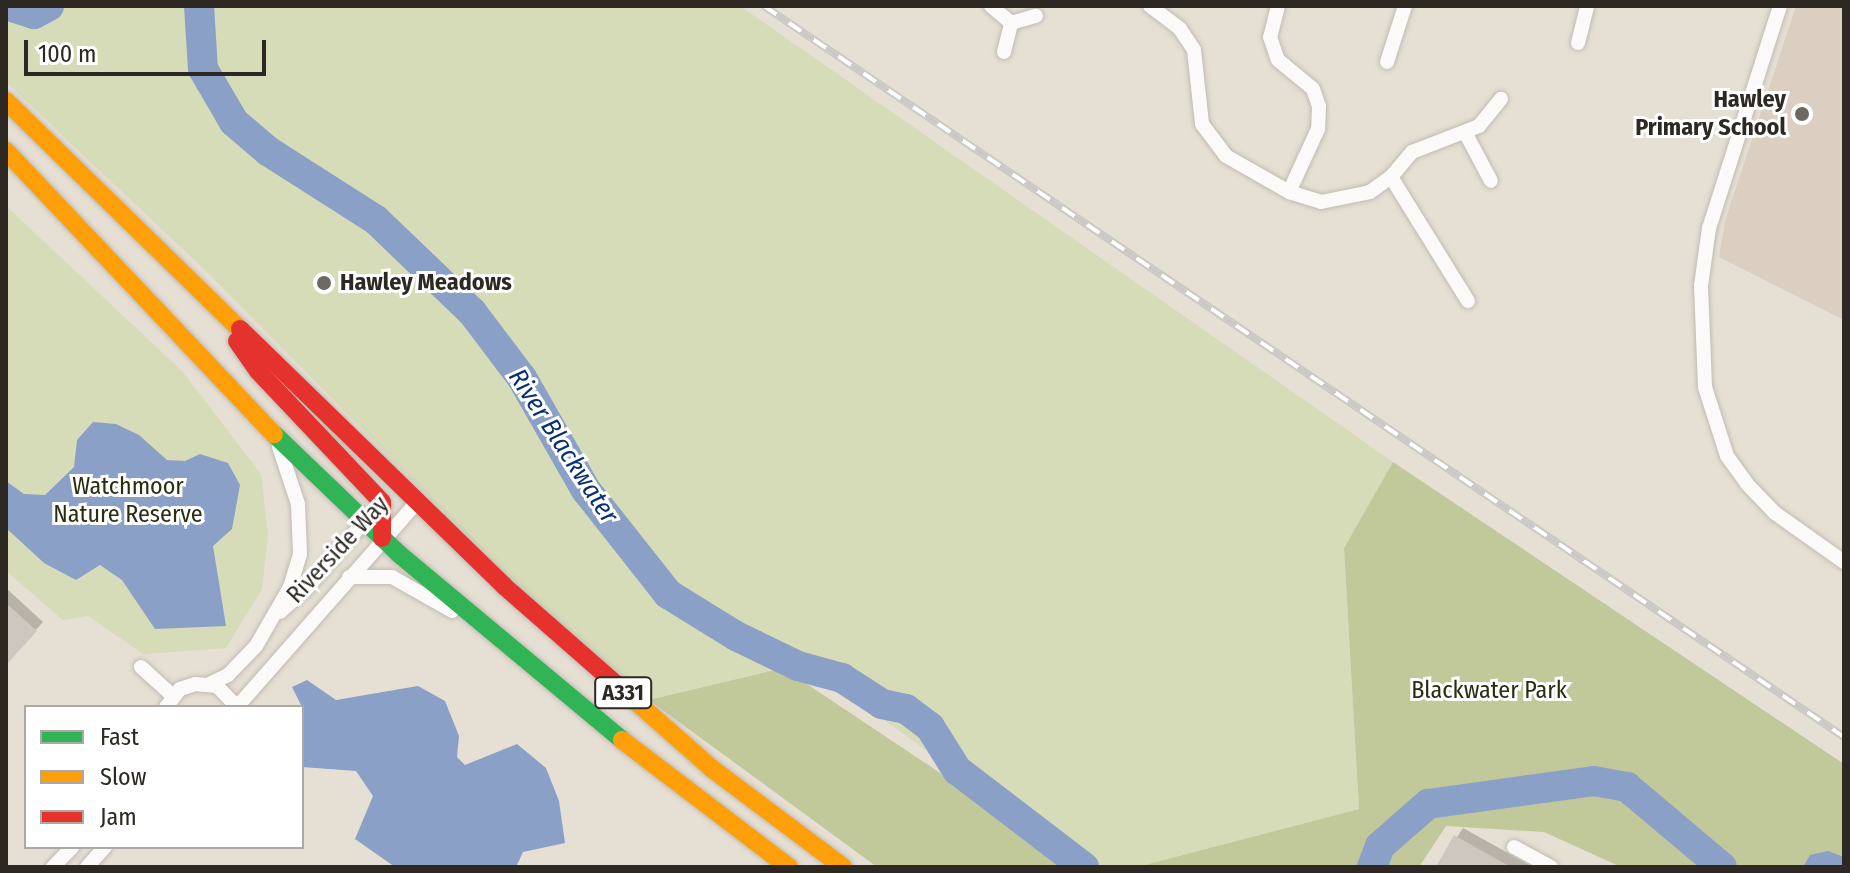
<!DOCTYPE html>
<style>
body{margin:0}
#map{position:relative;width:1850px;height:873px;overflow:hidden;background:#e6dfd4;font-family:"Fira Sans Condensed",sans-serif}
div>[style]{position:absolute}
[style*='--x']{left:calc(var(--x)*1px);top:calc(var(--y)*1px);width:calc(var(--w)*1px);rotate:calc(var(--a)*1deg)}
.education>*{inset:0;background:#dacfc1}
.green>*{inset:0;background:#d6dbb8}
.forest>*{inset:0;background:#c1c99b}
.water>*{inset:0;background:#8ba0c7}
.shadow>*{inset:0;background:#0003}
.river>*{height:30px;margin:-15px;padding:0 15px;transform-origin:15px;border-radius:15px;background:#8ba0c7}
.building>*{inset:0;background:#cdc7bf}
.roads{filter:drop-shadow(0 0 2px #c1bbb3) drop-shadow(0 0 2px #c1bbb3)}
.street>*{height:14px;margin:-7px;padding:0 7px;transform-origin:7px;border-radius:7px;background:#fbfaf9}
.fast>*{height:18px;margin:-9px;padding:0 9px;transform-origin:9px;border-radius:9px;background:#30b455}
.slow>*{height:18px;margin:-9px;padding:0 9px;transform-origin:9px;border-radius:9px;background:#ff9f0a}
.jam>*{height:18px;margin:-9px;padding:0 9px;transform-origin:9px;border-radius:9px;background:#e5322d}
.rail>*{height:8px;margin-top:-4px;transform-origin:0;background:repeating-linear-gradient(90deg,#fff 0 15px,#cbc9c6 0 30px);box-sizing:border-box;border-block:2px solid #cbc9c6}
.dots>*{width:22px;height:22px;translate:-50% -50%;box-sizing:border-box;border:4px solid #fff;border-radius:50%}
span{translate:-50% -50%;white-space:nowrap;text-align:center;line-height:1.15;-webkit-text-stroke:6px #fff;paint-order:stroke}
.shield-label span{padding:2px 6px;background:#fff;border:2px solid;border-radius:6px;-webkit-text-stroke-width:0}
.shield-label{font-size:22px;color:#2d2821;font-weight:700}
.poi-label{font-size:24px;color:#2d2821;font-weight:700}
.right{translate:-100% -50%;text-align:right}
.left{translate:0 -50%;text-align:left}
.park-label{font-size:24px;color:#272f0f}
.street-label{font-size:24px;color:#2d2821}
.water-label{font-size:26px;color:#082e76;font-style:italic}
.frame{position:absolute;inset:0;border:8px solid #2d2821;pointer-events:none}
.legend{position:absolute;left:24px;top:705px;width:280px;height:144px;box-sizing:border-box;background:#fff;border:2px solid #aba9a6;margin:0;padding:10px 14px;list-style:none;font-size:24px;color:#2d2821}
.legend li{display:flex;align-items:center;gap:16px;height:40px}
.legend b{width:40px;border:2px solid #aba9a6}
.scale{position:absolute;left:24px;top:40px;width:242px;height:36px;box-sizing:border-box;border:4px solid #2d2821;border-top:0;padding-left:10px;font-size:24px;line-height:28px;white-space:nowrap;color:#2d2821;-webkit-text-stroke:6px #fff;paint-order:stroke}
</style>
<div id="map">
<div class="education">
<div style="clip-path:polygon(1796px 6px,1844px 6px,1844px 320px,1719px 257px,1725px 221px)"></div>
</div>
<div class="green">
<div style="clip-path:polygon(6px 6px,740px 6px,1393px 462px,1344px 548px,1359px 809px,1137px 867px,1084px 867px,806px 662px,649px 700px,509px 578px,209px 274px,6px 82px)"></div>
<div style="clip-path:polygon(6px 206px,182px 371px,261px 474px,268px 535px,262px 589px,226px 648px,143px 654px,88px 616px,63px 620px,6px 571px)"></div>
</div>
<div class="forest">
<div style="clip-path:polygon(1393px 462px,1844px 764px,1844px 867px,1621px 867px,1544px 832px,1446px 826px,1419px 867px,1137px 867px,1359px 809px,1344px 548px)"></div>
<div style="clip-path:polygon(783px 668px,1081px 867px,877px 867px,649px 700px)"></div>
</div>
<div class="water">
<div style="clip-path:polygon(93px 422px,116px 424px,139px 435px,167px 460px,185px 461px,200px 454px,228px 463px,240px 485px,232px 529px,213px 546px,226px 626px,155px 629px,122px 580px,100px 565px,76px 580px,44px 563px,6px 528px,6px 481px,24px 494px,45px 495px,74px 467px,77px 440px)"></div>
<div style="clip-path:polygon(307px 680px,336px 700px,418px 686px,445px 701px,459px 736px,457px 757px,465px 765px,517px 744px,546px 768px,559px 801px,565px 843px,523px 852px,516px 867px,395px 867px,355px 839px,373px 796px,356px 771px,302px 767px,302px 707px,292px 687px)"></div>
<div style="clip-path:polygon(1828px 851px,1844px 857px,1844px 867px,1803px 867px,1810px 855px)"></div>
</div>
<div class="shadow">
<div style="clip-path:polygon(6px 588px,43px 622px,6px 663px)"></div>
<div style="clip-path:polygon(1463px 828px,1533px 867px,1438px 867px)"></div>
</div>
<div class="river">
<div style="--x:9;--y:6;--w:26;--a:18"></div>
<div style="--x:34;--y:14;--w:17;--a:-28"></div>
<div style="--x:199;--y:6;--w:63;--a:86.4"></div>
<div style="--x:203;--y:69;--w:61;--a:59.7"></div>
<div style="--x:234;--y:122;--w:45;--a:40.5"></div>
<div style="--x:268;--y:151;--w:128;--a:32.6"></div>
<div style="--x:376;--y:220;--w:133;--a:43.8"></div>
<div style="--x:472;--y:312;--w:83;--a:52.9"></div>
<div style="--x:522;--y:378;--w:129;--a:60.3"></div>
<div style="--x:586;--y:490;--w:132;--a:51.7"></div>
<div style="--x:668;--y:594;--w:80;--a:31.7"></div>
<div style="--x:736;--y:636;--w:69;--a:25.8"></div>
<div style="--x:798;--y:666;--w:46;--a:15.3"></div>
<div style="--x:842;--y:678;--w:48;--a:33"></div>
<div style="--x:882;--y:704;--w:25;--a:12"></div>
<div style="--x:906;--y:709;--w:30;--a:37"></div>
<div style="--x:930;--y:727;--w:51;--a:57.9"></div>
<div style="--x:957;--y:770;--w:160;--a:37.4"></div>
<div style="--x:1372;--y:867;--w:22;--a:-69"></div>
<div style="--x:1380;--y:846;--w:64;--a:-41.2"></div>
<div style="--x:1428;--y:804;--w:167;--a:-7.9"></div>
<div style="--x:1593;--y:781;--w:35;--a:10"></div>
<div style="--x:1627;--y:787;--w:124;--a:40.1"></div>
</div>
<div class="building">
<div style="clip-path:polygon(6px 603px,37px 631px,6px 665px)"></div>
<div style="clip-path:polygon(1454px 835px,1511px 867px,1436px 867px)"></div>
</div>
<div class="roads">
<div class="street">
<div style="--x:991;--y:6;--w:26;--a:40"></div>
<div style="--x:1150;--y:6;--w:38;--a:37"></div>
<div style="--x:1180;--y:29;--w:25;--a:56"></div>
<div style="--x:1194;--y:50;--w:74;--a:83.8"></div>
<div style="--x:1202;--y:124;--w:40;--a:53"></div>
<div style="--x:1226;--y:156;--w:73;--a:29.7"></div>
<div style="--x:1289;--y:192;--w:34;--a:17"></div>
<div style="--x:1321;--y:202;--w:50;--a:-11.5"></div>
<div style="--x:1370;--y:192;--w:26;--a:-36"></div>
<div style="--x:1391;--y:177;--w:33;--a:-50"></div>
<div style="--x:1412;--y:152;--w:72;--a:-21.2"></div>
<div style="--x:1479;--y:126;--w:35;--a:-51"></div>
<div style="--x:1278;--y:6;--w:32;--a:104"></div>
<div style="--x:1270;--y:37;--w:24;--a:71"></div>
<div style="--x:1278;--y:60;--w:45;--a:39.6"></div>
<div style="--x:1313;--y:89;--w:18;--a:71"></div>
<div style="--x:1319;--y:106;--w:23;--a:92"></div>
<div style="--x:1318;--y:129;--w:69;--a:114.7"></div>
<div style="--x:1780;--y:6;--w:233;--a:107.7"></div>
<div style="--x:1709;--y:228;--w:59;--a:97.9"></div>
<div style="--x:1701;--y:286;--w:101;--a:87.7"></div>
<div style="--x:1705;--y:387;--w:72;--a:72.3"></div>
<div style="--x:1727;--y:456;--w:34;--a:54"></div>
<div style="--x:1747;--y:484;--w:40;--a:46"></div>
<div style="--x:1775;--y:513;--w:85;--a:35.4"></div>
<div style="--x:1578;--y:43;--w:38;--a:-76"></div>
<div style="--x:1004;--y:52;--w:30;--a:-76"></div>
<div style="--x:1011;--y:23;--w:26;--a:-16"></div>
<div style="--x:1387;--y:62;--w:59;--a:-72.2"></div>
<div style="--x:1466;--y:134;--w:53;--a:62"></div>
<div style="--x:1391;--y:177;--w:146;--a:58.2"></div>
<div style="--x:349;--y:577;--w:43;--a:0"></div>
<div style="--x:392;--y:577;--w:69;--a:29.5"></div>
<div style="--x:280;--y:612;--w:36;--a:-42"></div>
<div style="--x:307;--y:588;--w:95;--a:-49.3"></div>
<div style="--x:141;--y:667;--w:43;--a:42.2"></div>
<div style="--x:209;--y:684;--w:21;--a:-25"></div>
<div style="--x:228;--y:675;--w:40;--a:-46"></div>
<div style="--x:256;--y:646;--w:68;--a:-60"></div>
<div style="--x:290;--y:587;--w:34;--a:-73"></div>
<div style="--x:300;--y:554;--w:50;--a:-92.3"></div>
<div style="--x:298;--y:504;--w:60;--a:-108.4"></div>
<div style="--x:166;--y:707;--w:23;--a:-52"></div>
<div style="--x:180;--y:689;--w:16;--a:-18"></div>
<div style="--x:195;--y:684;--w:22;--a:5"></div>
<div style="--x:217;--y:686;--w:29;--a:46"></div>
<div style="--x:237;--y:707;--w:273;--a:-48.7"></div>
<div style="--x:1514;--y:847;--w:42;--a:28.4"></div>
<div style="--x:53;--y:867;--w:28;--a:-46"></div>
<div style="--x:87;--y:867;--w:27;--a:-48"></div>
</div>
<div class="fast">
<div style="--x:274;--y:434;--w:173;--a:43.8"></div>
<div style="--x:399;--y:554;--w:290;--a:39.8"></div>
</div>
<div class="slow">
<div style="--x:6;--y:101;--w:327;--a:44.3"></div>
<div style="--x:6;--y:151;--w:390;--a:46.6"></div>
<div style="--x:617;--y:685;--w:125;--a:41.4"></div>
<div style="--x:711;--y:768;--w:165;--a:36.9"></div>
<div style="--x:622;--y:740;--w:210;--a:37.3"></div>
</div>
<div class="jam">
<div style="--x:240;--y:329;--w:368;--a:44.2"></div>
<div style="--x:504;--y:586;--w:150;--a:41.2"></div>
<div style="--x:237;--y:341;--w:37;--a:55"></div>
<div style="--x:258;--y:371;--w:180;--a:46.6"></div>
<div style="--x:382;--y:502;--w:36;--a:90"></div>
</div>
</div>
<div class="rail">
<div style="--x:764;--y:6;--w:1304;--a:34.09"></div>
</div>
<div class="dots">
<div style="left:1802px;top:114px;background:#6e6860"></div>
<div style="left:324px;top:283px;background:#6e6860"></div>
</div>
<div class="shield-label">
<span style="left:623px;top:693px">A331</span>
</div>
<div class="poi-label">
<span class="right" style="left:1786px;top:114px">Hawley<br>Primary School</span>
<span class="left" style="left:340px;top:283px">Hawley Meadows</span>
</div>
<div class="park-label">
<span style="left:128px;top:501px">Watchmoor<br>Nature Reserve</span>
<span style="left:1489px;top:691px">Blackwater Park</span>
</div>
<div class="street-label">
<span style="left:338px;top:550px;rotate:-47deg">Riverside Way</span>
</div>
<div class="water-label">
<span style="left:563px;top:446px;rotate:57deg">River Blackwater</span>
</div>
<div class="frame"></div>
<ul class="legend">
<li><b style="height:10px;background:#30b455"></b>Fast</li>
<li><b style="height:10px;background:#ff9f0a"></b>Slow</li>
<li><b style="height:10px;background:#e5322d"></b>Jam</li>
</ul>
<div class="scale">100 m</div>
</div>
